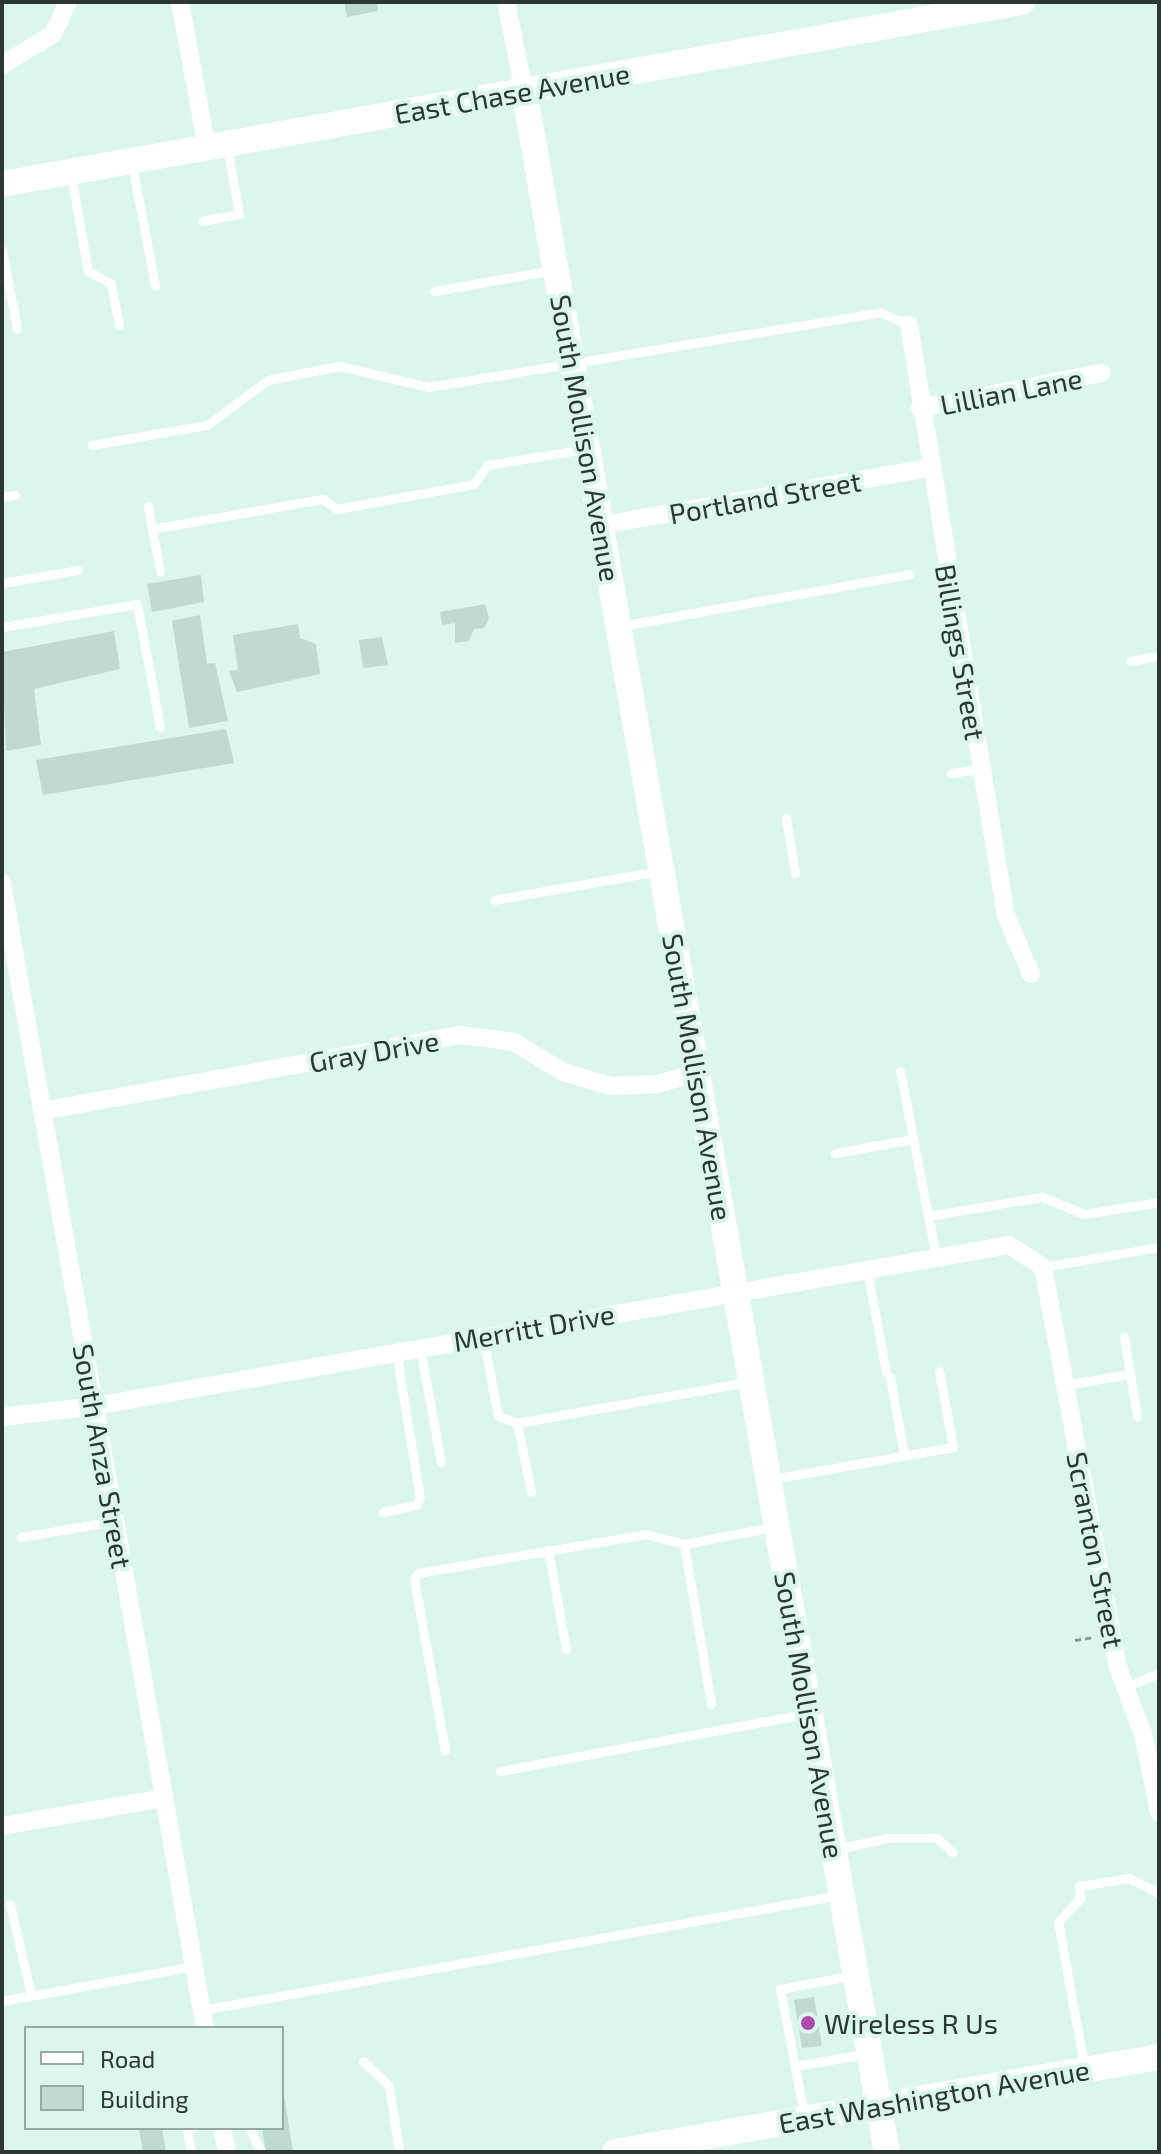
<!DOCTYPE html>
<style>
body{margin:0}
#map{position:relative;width:1161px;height:2154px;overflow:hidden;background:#daf6ee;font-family:"Exo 2",sans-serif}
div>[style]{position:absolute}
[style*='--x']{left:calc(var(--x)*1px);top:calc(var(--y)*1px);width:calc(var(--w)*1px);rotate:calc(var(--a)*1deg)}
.building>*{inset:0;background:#bedad2}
.path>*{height:3px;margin-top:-1.5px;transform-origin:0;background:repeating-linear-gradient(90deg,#869a94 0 6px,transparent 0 10px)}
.service>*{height:9px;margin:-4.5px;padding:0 4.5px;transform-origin:4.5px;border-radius:4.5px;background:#fff}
.minor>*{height:18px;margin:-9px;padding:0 9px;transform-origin:9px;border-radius:9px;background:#fff}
.secondary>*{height:26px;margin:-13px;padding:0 13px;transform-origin:13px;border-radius:13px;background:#fff}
.dots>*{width:22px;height:22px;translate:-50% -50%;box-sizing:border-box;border:4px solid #daf6ee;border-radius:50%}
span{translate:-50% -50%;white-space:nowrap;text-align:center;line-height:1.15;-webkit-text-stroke:8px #daf6ee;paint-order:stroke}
.street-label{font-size:28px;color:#2c3734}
.poi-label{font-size:28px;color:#2c3734}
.left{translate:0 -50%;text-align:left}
.frame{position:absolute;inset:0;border:4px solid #2c3734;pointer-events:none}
.legend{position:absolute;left:24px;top:2026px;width:260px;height:104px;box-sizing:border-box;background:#daf6ee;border:2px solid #94aaa4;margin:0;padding:10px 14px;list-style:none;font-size:24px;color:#2c3734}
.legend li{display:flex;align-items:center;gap:16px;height:40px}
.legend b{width:40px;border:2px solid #94aaa4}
</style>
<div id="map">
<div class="building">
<div style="clip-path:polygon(344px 2px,377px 2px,378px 11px,347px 17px)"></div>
<div style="clip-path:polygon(201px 575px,204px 602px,152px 612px,147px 584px)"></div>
<div style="clip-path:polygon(485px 604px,489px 619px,484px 628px,474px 629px,469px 641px,455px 643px,455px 623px,442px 625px,440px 612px)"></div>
<div style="clip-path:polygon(200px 615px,207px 664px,215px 663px,228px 721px,189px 728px,172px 621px)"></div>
<div style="clip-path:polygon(298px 624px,300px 638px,316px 644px,320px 674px,237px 692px,229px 671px,238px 670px,233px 635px)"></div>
<div style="clip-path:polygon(114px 631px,120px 669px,34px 689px,41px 745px,6px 751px,2px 652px)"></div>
<div style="clip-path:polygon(382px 637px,388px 665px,363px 668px,359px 640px)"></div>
<div style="clip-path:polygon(226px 729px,234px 763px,43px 795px,36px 760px)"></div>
<div style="clip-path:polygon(814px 1997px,822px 2046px,802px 2048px,794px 2000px)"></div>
<div style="clip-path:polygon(284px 2094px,293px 2152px,266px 2152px,262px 2128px,282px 2128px)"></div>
<div style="clip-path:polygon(139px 2128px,162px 2128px,166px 2152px,143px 2152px)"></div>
</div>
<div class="path">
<div style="--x:1075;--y:1640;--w:20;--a:-9"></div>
</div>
<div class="service">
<div style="--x:132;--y:164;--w:124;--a:79.3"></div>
<div style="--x:71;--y:175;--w:97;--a:80"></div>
<div style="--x:88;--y:271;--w:26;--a:29"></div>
<div style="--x:111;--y:284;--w:42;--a:79"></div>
<div style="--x:202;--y:221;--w:38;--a:-11"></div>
<div style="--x:239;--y:214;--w:68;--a:-100.2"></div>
<div style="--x:2;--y:250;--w:80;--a:79.2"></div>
<div style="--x:434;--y:291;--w:121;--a:-10"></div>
<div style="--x:92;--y:445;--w:117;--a:-9.9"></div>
<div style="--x:207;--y:425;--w:76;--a:-36.4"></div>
<div style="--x:268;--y:380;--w:72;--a:-11.2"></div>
<div style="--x:339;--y:366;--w:92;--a:13.1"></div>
<div style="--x:429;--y:387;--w:457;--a:-9.4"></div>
<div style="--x:880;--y:312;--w:32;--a:24"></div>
<div style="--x:2;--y:497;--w:13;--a:-9"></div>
<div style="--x:148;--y:506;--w:23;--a:80"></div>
<div style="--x:152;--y:529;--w:174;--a:-10"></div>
<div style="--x:323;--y:499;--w:17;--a:36"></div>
<div style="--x:337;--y:509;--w:139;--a:-10.3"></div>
<div style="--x:474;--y:484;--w:24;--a:-54"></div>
<div style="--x:488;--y:465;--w:98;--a:-9.4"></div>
<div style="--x:152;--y:529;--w:43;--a:79.2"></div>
<div style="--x:2;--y:583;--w:77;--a:-9.7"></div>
<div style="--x:621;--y:626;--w:293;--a:-10.2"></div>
<div style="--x:2;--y:627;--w:137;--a:-9.7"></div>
<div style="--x:137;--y:604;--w:125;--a:79.4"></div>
<div style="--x:1130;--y:661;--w:29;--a:-10"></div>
<div style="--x:951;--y:773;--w:30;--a:-8"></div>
<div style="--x:786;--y:818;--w:56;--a:80.7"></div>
<div style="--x:494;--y:900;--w:167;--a:-10"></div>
<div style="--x:900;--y:1071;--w:189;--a:79"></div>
<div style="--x:835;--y:1153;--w:79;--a:-10.2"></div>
<div style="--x:928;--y:1216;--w:116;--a:-9.5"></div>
<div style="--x:1042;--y:1197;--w:45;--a:22"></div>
<div style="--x:1084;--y:1214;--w:76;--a:-9.1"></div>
<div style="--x:1043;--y:1267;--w:118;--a:-9.8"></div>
<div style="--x:867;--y:1269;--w:106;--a:79.6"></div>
<div style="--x:483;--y:1338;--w:79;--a:79.1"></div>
<div style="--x:498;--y:1416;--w:20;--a:20"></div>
<div style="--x:420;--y:1348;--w:116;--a:79.6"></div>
<div style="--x:1130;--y:1374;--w:43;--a:80.5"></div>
<div style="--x:890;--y:1377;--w:79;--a:79.8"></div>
<div style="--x:1065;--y:1385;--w:66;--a:-9.6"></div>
<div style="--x:1130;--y:1374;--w:38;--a:-99"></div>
<div style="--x:772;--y:1479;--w:184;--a:-10"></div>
<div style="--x:953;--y:1447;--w:77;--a:-100.4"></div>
<div style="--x:531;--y:1492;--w:70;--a:-101.5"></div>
<div style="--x:517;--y:1423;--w:235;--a:-10.1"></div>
<div style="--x:383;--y:1512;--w:34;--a:-12"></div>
<div style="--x:416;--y:1505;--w:8;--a:-60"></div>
<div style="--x:420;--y:1498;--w:148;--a:-99.3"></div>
<div style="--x:21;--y:1537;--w:95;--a:-9.7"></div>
<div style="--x:684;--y:1544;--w:162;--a:80.4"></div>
<div style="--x:548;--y:1550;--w:101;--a:79.7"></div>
<div style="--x:1125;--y:1687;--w:37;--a:-22"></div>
<div style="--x:445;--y:1750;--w:174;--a:-100.3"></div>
<div style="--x:414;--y:1579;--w:7;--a:-56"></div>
<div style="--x:418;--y:1573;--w:231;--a:-9.7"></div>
<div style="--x:646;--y:1534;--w:39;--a:15"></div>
<div style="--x:684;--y:1544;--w:91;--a:-10.8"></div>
<div style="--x:500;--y:1771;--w:311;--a:-10.6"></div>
<div style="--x:837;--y:1849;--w:52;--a:-12.2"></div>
<div style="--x:888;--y:1838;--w:49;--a:0"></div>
<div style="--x:937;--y:1838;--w:21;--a:43"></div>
<div style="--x:10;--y:1904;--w:93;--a:77"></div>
<div style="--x:2;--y:2001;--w:195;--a:-10.3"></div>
<div style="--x:202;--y:2010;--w:648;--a:-10.22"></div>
<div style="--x:363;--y:2061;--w:36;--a:44"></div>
<div style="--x:389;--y:2086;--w:67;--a:81.4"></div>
<div style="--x:795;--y:2066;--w:72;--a:-9.6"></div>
<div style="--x:1084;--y:2066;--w:146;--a:-100.2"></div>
<div style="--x:1058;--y:1922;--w:33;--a:-47"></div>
<div style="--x:1080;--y:1898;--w:12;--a:-95"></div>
<div style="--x:1079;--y:1886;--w:51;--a:-9.1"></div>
<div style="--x:1129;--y:1878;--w:34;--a:27"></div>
<div style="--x:804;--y:2115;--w:128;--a:-100.8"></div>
<div style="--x:780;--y:1989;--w:76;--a:-10.6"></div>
<div style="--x:249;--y:2128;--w:27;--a:63"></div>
<div style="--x:191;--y:2152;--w:23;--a:-100"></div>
<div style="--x:187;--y:2129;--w:6;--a:-9"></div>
</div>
<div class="minor">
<div style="--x:180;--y:2;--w:147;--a:79.5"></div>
<div style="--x:506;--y:2;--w:90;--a:78.4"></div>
<div style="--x:2;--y:65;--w:60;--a:-31.3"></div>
<div style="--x:53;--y:34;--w:35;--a:-65"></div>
<div style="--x:909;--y:325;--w:599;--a:80.68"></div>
<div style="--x:1006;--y:916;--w:63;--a:66.7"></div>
<div style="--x:920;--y:408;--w:185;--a:-10.9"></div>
<div style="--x:602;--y:525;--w:332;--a:-9.9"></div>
<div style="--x:2;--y:883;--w:1163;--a:79.95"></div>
<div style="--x:42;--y:1111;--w:426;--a:-10.3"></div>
<div style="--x:461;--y:1035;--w:53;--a:7.5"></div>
<div style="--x:514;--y:1042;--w:57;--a:31.5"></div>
<div style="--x:563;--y:1072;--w:50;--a:16.3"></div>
<div style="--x:611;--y:1086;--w:47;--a:-2.4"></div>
<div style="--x:658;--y:1084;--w:41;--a:-17.1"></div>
<div style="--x:2;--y:1417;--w:94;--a:-6.7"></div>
<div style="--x:95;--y:1406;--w:928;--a:-9.99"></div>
<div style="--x:1009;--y:1245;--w:40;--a:32.9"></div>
<div style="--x:1043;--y:1267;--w:408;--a:79.4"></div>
<div style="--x:1118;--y:1668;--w:71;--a:69.3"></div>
<div style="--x:1143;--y:1734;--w:80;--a:78.4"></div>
<div style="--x:2;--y:1826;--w:164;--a:-9.8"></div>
<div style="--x:222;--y:2128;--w:25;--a:78"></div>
</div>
<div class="secondary">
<div style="--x:524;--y:90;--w:2094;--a:80.02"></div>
<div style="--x:2;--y:184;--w:1036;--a:-10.12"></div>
<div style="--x:615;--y:2152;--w:552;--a:-9.91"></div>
</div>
<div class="dots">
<div style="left:808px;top:2023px;background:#af49ae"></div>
</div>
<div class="street-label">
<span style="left:512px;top:93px;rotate:-10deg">East Chase Avenue</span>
<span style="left:1011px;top:391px;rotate:-11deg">Lillian Lane</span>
<span style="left:586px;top:438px;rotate:80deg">South Mollison Avenue</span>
<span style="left:765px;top:497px;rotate:-10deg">Portland Street</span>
<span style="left:961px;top:652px;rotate:80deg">Billings Street</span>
<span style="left:374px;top:1051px;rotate:-10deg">Gray Drive</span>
<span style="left:698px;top:1077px;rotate:80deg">South Mollison Avenue</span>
<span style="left:534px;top:1327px;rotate:-10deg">Merritt Drive</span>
<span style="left:103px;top:1456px;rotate:80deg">South Anza Street</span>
<span style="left:1096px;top:1550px;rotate:79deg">Scranton Street</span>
<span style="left:810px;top:1715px;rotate:80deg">South Mollison Avenue</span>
<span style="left:934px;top:2096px;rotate:-10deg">East Washington Avenue</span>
</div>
<div class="poi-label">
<span class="left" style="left:824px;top:2023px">Wireless R Us</span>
</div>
<div class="frame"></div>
<ul class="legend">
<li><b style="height:10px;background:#fff"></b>Road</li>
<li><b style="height:22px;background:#bedad2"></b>Building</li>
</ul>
</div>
